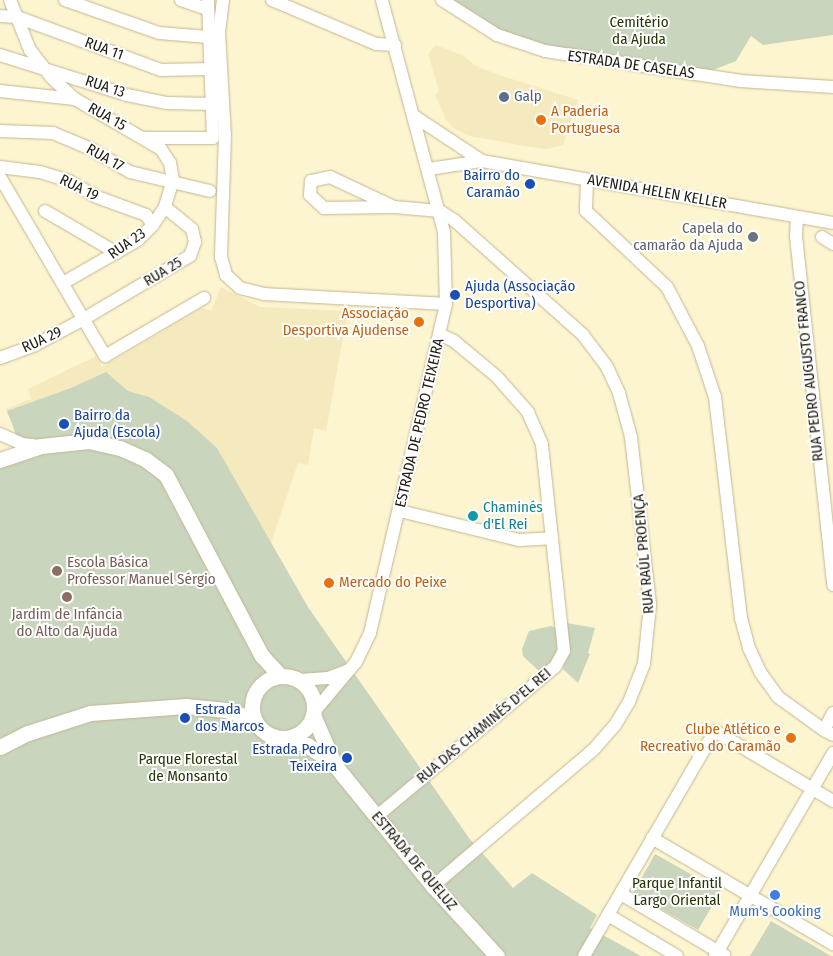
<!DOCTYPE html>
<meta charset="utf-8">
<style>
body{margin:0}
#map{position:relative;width:833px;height:956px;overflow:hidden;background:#fdf5cf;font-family:"Fira Sans Condensed",sans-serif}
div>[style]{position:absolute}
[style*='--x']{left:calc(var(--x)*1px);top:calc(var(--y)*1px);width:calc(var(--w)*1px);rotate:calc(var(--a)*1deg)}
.built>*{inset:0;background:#f5eabd}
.green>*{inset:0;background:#cad5be}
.roads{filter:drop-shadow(0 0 1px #c0b793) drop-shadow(0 0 1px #c0b793)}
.minor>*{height:12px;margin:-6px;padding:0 6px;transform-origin:6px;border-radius:6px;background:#fff}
.tertiary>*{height:15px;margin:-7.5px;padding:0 7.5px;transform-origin:7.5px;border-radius:7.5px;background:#fff}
.tertiary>.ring{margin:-7.5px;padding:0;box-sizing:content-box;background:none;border:15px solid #fff;border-radius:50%}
.dots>*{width:14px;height:14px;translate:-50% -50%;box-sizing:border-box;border:2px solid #fff;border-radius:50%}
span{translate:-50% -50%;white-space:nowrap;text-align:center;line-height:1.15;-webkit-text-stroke:4px #fff;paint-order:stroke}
.park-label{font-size:15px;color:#263605}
.street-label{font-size:15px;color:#1f1b0e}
.service-label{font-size:15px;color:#4e5e75}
.left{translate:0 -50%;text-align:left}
.food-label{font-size:15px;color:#c56008}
.right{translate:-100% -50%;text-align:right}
.transit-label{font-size:15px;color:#164399}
.worship-label{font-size:15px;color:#5b616d}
.culture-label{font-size:15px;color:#0d838f}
.education-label{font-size:15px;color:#785e54}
.shop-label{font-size:15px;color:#366cbe}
</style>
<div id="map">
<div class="built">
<div style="clip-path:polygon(436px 45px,464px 56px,474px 65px,496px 74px,578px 100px,563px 145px,546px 149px,530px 147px,470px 136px,455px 129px,446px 120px,435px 95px,439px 91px,428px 54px)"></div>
<div style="clip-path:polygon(221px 287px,260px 307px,348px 311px,326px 431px,314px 428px,308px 465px,298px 463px,262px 570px,12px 423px,6px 409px,31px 399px,28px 389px,96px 356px,102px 367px,202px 308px,211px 311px)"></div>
</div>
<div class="green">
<div style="clip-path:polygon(449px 0,833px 0,833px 35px,763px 45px,751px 36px,736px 61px,708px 72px,538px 47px,494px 30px)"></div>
<div style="clip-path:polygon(106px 372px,128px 391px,149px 397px,187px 421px,217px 448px,308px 607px,469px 838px,513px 888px,532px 873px,597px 915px,590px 928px,641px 956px,0 956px,0 462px,23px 453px,7px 411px,71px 388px)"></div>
<div style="clip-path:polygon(567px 623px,595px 628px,588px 653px,590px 654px,578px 683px,563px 669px)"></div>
<div style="clip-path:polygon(551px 626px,558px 629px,557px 650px,554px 660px,539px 671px,523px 656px,522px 649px,529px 631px)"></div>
<div style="clip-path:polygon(655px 854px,721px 891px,698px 930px,633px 893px)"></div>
<div style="clip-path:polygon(771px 921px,831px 956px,750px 956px)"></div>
</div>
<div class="roads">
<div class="minor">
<div style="--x:10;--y:0;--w:54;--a:68.2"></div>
<div style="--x:30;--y:50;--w:34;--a:52"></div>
<div style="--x:51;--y:77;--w:33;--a:43"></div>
<div style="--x:65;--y:0;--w:100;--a:19.3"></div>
<div style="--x:159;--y:33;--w:49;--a:4.7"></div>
<div style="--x:181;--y:0;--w:28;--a:19"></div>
<div style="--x:223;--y:0;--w:32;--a:97"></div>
<div style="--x:219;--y:32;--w:103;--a:86.7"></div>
<div style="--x:225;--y:135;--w:122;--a:91.9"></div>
<div style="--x:221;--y:257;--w:19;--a:74"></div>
<div style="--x:226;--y:275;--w:19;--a:43"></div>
<div style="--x:240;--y:288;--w:25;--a:14"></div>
<div style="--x:264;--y:294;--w:182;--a:3.1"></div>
<div style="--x:272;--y:0;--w:113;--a:22.9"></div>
<div style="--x:376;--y:44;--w:19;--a:3"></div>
<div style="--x:442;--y:0;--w:65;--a:32.5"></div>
<div style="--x:497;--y:35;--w:51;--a:18.4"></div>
<div style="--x:545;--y:51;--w:197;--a:8.7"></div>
<div style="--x:740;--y:81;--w:93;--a:3.7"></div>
<div style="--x:0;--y:16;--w:17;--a:3"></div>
<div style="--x:17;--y:17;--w:153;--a:20.2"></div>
<div style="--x:161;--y:70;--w:49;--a:-1.2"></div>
<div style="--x:0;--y:55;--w:133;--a:17.5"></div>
<div style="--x:127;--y:95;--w:41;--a:11.3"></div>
<div style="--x:167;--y:103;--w:45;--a:1.3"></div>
<div style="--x:0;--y:91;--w:75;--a:6.1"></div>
<div style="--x:75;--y:99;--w:99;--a:30.2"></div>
<div style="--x:161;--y:149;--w:17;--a:57"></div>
<div style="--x:170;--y:163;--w:17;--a:80"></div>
<div style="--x:173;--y:180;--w:28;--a:107"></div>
<div style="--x:165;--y:207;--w:22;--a:124"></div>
<div style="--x:153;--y:225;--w:21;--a:135"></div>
<div style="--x:138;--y:240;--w:86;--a:150.2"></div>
<div style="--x:414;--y:116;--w:82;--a:33.5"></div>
<div style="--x:0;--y:131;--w:53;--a:2.2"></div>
<div style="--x:53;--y:133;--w:41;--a:22.8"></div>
<div style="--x:91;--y:149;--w:45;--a:30.5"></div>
<div style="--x:130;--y:172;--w:82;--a:13.4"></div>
<div style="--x:144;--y:138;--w:69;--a:0"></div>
<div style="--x:213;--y:138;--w:138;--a:-92.1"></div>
<div style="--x:0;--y:167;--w:40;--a:7.1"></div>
<div style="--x:40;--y:172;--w:30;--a:17"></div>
<div style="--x:69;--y:181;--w:32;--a:30"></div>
<div style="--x:97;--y:197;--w:52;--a:20.2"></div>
<div style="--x:146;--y:215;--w:12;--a:55"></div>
<div style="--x:429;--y:169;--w:54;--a:-8.6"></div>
<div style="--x:482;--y:161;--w:356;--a:10"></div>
<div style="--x:0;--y:177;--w:208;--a:59.6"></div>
<div style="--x:105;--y:356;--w:115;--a:-30.4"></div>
<div style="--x:587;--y:180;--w:31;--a:92"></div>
<div style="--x:586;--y:211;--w:111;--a:43.2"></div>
<div style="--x:667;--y:287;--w:67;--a:62.3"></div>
<div style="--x:698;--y:346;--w:54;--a:71.6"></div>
<div style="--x:715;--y:397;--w:223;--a:83.3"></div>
<div style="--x:741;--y:618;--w:31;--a:75"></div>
<div style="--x:749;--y:648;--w:26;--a:65"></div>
<div style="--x:760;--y:672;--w:31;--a:54"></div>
<div style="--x:778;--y:697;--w:57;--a:35.7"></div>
<div style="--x:394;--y:207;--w:70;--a:179.2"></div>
<div style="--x:324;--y:208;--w:19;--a:-137"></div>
<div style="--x:310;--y:195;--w:14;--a:-86"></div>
<div style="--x:311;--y:181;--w:19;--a:-12"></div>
<div style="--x:330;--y:177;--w:71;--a:25.1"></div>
<div style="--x:394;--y:207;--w:46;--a:5"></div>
<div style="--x:440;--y:211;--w:17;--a:33"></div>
<div style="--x:454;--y:220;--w:173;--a:41.7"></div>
<div style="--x:583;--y:335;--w:40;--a:53"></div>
<div style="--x:607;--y:367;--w:29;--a:65"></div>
<div style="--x:619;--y:393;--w:46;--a:74.7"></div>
<div style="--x:631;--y:437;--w:169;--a:83.5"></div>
<div style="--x:650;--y:605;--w:59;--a:95.8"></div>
<div style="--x:644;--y:664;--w:41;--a:111.5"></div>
<div style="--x:629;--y:702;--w:27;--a:121"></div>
<div style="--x:615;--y:725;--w:33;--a:131"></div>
<div style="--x:593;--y:750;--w:210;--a:139.6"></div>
<div style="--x:45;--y:211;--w:83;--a:30.3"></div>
<div style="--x:797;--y:217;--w:19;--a:93"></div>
<div style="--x:796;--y:236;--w:351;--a:83.9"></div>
<div style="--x:822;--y:237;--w:13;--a:32"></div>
<div style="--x:0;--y:358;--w:37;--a:-20"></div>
<div style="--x:35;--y:345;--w:53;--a:-28"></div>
<div style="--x:82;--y:320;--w:126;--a:-30.7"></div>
<div style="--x:190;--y:256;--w:15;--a:-70"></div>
<div style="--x:195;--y:242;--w:13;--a:-103"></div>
<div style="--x:192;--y:229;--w:35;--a:-141"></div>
<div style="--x:0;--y:434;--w:24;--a:24"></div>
<div style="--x:22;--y:444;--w:19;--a:6"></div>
<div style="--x:400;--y:511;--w:122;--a:13.7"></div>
<div style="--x:519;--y:540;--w:33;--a:-3"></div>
<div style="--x:299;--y:680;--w:29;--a:-4"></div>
<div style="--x:328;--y:678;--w:22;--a:-21"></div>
<div style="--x:314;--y:712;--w:65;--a:-50"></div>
<div style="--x:356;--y:662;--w:32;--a:-64"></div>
<div style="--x:370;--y:633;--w:338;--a:-77"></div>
<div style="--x:446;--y:304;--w:72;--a:-91.6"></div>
<div style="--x:444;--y:232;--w:240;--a:-105"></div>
<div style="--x:833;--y:713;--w:19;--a:118"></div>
<div style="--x:824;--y:730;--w:10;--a:29"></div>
<div style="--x:376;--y:817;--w:234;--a:-40"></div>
<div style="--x:555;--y:667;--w:18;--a:-61"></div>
<div style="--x:564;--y:651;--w:208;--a:-96.1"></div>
<div style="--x:542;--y:444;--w:35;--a:-114"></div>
<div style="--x:528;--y:412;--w:48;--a:-131.6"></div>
<div style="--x:496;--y:376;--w:55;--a:-140.2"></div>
<div style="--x:454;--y:341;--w:14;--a:-155"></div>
<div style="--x:652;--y:838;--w:210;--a:30.4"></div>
<div style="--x:621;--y:894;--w:120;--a:30.6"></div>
<div style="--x:608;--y:915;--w:80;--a:30.7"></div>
<div style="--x:584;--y:956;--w:260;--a:-59.8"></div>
<div style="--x:715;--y:731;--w:137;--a:30.7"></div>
<div style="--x:715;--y:956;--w:235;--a:-59.8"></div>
</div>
<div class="tertiary">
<div style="--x:0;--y:460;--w:43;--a:-18.9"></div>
<div style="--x:41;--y:446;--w:48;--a:-5.9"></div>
<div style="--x:89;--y:441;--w:32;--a:13"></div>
<div style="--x:120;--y:448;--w:27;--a:24"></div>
<div style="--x:145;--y:459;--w:26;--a:37"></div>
<div style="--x:166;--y:475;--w:205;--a:62.1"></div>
<div style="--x:262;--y:656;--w:26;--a:47"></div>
<div class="ring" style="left:252px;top:676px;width:47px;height:47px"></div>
<div style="--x:313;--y:715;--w:50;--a:66.5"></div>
<div style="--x:284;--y:738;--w:24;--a:17"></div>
<div style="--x:307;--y:745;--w:32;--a:35"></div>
<div style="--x:333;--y:763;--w:159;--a:50.9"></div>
<div style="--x:433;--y:886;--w:95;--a:47.6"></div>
<div style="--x:0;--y:747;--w:31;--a:-27"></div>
<div style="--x:28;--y:733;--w:65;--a:-17.9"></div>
<div style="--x:90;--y:713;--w:96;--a:-4.2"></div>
<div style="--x:186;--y:706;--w:40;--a:5.7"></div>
<div style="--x:226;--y:710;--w:29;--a:18"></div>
</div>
</div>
<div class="dots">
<div style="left:504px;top:97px;background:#5c6f8a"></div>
<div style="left:541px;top:120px;background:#e8710a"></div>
<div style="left:530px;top:184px;background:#1a4fb4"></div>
<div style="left:753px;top:237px;background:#6b7280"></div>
<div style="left:455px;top:295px;background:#1a4fb4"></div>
<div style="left:419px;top:322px;background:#e8710a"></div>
<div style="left:64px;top:424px;background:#1a4fb4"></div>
<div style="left:473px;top:516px;background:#0f9aa8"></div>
<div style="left:57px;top:571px;background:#8d6e63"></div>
<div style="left:329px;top:583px;background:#e8710a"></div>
<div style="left:67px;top:597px;background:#8d6e63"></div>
<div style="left:185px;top:718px;background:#1a4fb4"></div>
<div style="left:791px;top:738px;background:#e8710a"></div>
<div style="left:347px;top:758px;background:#1a4fb4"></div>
<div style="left:775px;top:895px;background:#3f7fe0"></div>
</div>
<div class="park-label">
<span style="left:639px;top:31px">Cemitério<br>da Ajuda</span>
<span style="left:188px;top:768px">Parque Florestal<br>de Monsanto</span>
<span style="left:677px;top:892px">Parque Infantil<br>Largo Oriental</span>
</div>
<div class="street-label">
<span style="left:104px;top:49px;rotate:20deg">RUA 11</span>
<span style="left:631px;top:65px;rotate:8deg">ESTRADA DE CASELAS</span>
<span style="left:105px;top:87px;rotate:18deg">RUA 13</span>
<span style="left:107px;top:117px;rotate:29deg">RUA 15</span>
<span style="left:105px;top:158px;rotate:29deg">RUA 17</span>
<span style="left:79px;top:188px;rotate:26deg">RUA 19</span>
<span style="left:657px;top:192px;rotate:10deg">AVENIDA HELEN KELLER</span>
<span style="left:127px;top:244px;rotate:-35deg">RUA 23</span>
<span style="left:163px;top:272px;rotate:-31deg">RUA 25</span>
<span style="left:42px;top:340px;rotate:-25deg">RUA 29</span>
<span style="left:809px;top:371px;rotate:-96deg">RUA PEDRO AUGUSTO FRANCO</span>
<span style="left:420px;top:423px;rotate:-77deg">ESTRADA DE PEDRO TEIXEIRA</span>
<span style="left:644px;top:554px;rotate:-95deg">RUA RAÚL PROENÇA</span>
<span style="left:484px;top:726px;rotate:-40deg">RUA DAS CHAMINÉS D'EL REI</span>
<span style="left:414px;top:861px;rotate:50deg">ESTRADA DE QUELUZ</span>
</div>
<div class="service-label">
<span class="left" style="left:514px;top:97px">Galp</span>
</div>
<div class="food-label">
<span class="left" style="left:551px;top:120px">A Paderia<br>Portuguesa</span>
<span class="right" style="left:409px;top:322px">Associação<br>Desportiva Ajudense</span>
<span class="left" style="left:339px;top:583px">Mercado do Peixe</span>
<span class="right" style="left:781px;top:738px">Clube Atlético e<br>Recreativo do Caramão</span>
</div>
<div class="transit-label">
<span class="right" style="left:520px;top:184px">Bairro do<br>Caramão</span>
<span class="left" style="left:465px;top:295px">Ajuda (Associação<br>Desportiva)</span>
<span class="left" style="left:74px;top:424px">Bairro da<br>Ajuda (Escola)</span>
<span class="left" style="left:195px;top:718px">Estrada<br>dos Marcos</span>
<span class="right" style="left:337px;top:758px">Estrada Pedro<br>Teixeira</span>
</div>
<div class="worship-label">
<span class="right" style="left:743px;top:237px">Capela do<br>camarão da Ajuda</span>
</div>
<div class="culture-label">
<span class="left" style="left:483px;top:516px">Chaminés<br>d'El Rei</span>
</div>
<div class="education-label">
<span class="left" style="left:67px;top:571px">Escola Básica<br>Professor Manuel Sérgio</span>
<span style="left:67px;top:623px">Jardim de Infância<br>do Alto da Ajuda</span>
</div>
<div class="shop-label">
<span style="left:775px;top:912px">Mum's Cooking</span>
</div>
</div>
